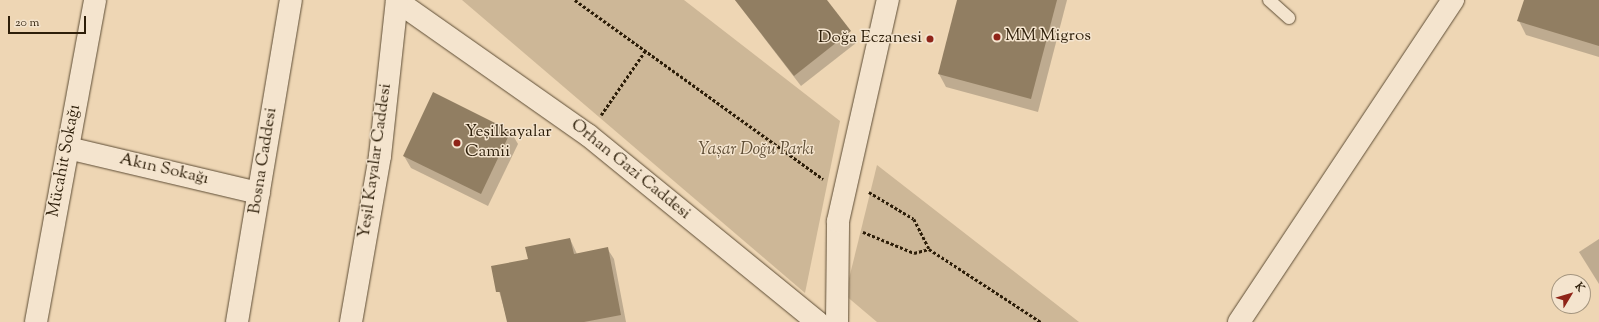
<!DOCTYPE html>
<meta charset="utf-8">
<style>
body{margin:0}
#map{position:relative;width:1599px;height:322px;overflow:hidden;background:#eed6b4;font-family:"Sorts Mill Goudy",serif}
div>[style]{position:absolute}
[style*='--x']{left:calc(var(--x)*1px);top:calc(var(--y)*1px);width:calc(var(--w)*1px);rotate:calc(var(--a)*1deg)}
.green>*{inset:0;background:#cdb797}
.shadow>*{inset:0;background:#0003}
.building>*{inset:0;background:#917e62}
.path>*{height:2.5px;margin-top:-1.25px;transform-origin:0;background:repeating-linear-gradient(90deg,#2d1e09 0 3px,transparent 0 5px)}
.roads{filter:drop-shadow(0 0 1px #5d4c34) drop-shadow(0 0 1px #5d4c34)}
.service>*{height:12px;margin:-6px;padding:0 6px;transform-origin:6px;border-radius:6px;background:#f4e4ce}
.minor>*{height:22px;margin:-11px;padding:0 11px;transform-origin:11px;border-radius:11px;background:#f4e4ce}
.dots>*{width:11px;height:11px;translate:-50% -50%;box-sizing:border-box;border:2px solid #f4e4ce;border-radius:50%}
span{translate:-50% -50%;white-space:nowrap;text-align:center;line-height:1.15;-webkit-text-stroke:3px #f4e4ce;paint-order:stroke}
.poi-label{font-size:17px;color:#2d1e09}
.left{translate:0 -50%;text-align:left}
.right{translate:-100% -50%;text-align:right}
.park-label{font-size:17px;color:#5d4c34;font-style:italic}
.street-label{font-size:17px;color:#2d1e09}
.north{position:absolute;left:1551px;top:274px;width:40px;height:40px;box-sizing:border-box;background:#f4e4ce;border:1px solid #a4957f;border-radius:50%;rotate:52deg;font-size:11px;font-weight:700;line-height:16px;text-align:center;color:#2d1e09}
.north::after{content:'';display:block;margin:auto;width:14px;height:18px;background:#8f2418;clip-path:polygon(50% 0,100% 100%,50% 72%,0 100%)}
.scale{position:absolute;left:8px;top:16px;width:78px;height:18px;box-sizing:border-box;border:2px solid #2d1e09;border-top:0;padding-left:5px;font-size:12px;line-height:14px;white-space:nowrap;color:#2d1e09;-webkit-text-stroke:3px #f4e4ce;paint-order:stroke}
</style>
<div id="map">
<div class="green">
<div style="clip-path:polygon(462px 0,684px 0,840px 121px,805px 293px)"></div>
<div style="clip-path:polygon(877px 165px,1079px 322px,877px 322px,845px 295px)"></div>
</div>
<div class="shadow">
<div style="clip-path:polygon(735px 0,825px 0,856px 43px,801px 86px)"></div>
<div style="clip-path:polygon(958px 0,1067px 0,1038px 112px,946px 87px,939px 74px)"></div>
<div style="clip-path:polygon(1525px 0,1599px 0,1599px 57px,1526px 35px,1519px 21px)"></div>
<div style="clip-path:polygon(511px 132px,518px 144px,488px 206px,411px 168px,404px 156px)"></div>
<div style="clip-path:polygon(570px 239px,577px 254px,607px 248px,614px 259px,626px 322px,508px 322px,492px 267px,529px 260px)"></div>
<div style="clip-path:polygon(1599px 239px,1599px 284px,1579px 252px)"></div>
</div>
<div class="building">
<div style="clip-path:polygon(735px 0,827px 0,851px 31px,794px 76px)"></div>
<div style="clip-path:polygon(957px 0,1057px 0,1031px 99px,938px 74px)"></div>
<div style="clip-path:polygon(1524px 0,1599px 0,1599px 46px,1517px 21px)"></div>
<div style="clip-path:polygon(433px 92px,511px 131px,481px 194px,403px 156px)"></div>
<div style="clip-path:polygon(570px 238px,574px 254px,608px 247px,621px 315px,584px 322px,507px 322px,500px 292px,496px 292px,491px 266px,528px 259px,525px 247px)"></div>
</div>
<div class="path">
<div style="--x:575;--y:0;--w:306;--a:35.8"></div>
<div style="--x:601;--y:115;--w:78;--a:-55.5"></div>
<div style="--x:869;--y:192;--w:52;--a:31"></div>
<div style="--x:914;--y:219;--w:34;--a:63"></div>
<div style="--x:929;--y:249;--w:134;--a:33.1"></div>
<div style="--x:863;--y:232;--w:55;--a:22.4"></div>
<div style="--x:914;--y:253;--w:16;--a:-15"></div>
</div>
<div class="roads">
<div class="service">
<div style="--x:1269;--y:0;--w:27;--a:42"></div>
</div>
<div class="minor">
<div style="--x:397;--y:1;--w:233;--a:35.1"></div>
<div style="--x:588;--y:135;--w:296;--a:39.2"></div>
<div style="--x:68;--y:148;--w:196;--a:13.3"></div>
<div style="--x:36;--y:322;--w:327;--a:-79.6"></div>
<div style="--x:237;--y:322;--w:326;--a:-80.5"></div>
<div style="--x:351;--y:322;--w:169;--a:-80.1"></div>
<div style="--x:380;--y:156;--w:157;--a:-83.8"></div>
<div style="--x:837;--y:322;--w:101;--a:-89.4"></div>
<div style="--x:838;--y:221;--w:227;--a:-77.3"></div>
<div style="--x:1239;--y:322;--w:387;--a:-56.4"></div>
</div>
</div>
<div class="dots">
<div style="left:997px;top:37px;background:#8f2418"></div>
<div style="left:930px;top:39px;background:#8f2418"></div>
<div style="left:457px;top:143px;background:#8f2418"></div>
</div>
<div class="poi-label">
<span class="left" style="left:1005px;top:37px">MM Migros</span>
<span class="right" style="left:922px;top:39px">Doğa Eczanesi</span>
<span class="left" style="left:465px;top:143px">Yeşilkayalar<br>Camii</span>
</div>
<div class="park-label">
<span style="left:756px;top:151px">Yaşar Doğu Parkı</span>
</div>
<div class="street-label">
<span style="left:65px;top:161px;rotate:-79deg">Mücahit Sokağı</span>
<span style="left:264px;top:161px;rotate:-81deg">Bosna Caddesi</span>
<span style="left:376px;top:161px;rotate:-82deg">Yeşil Kayalar Caddesi</span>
<span style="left:164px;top:170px;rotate:13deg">Akın Sokağı</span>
<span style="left:630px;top:170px;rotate:39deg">Orhan Gazi Caddesi</span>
</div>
<div class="north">K</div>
<div class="scale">20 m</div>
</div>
